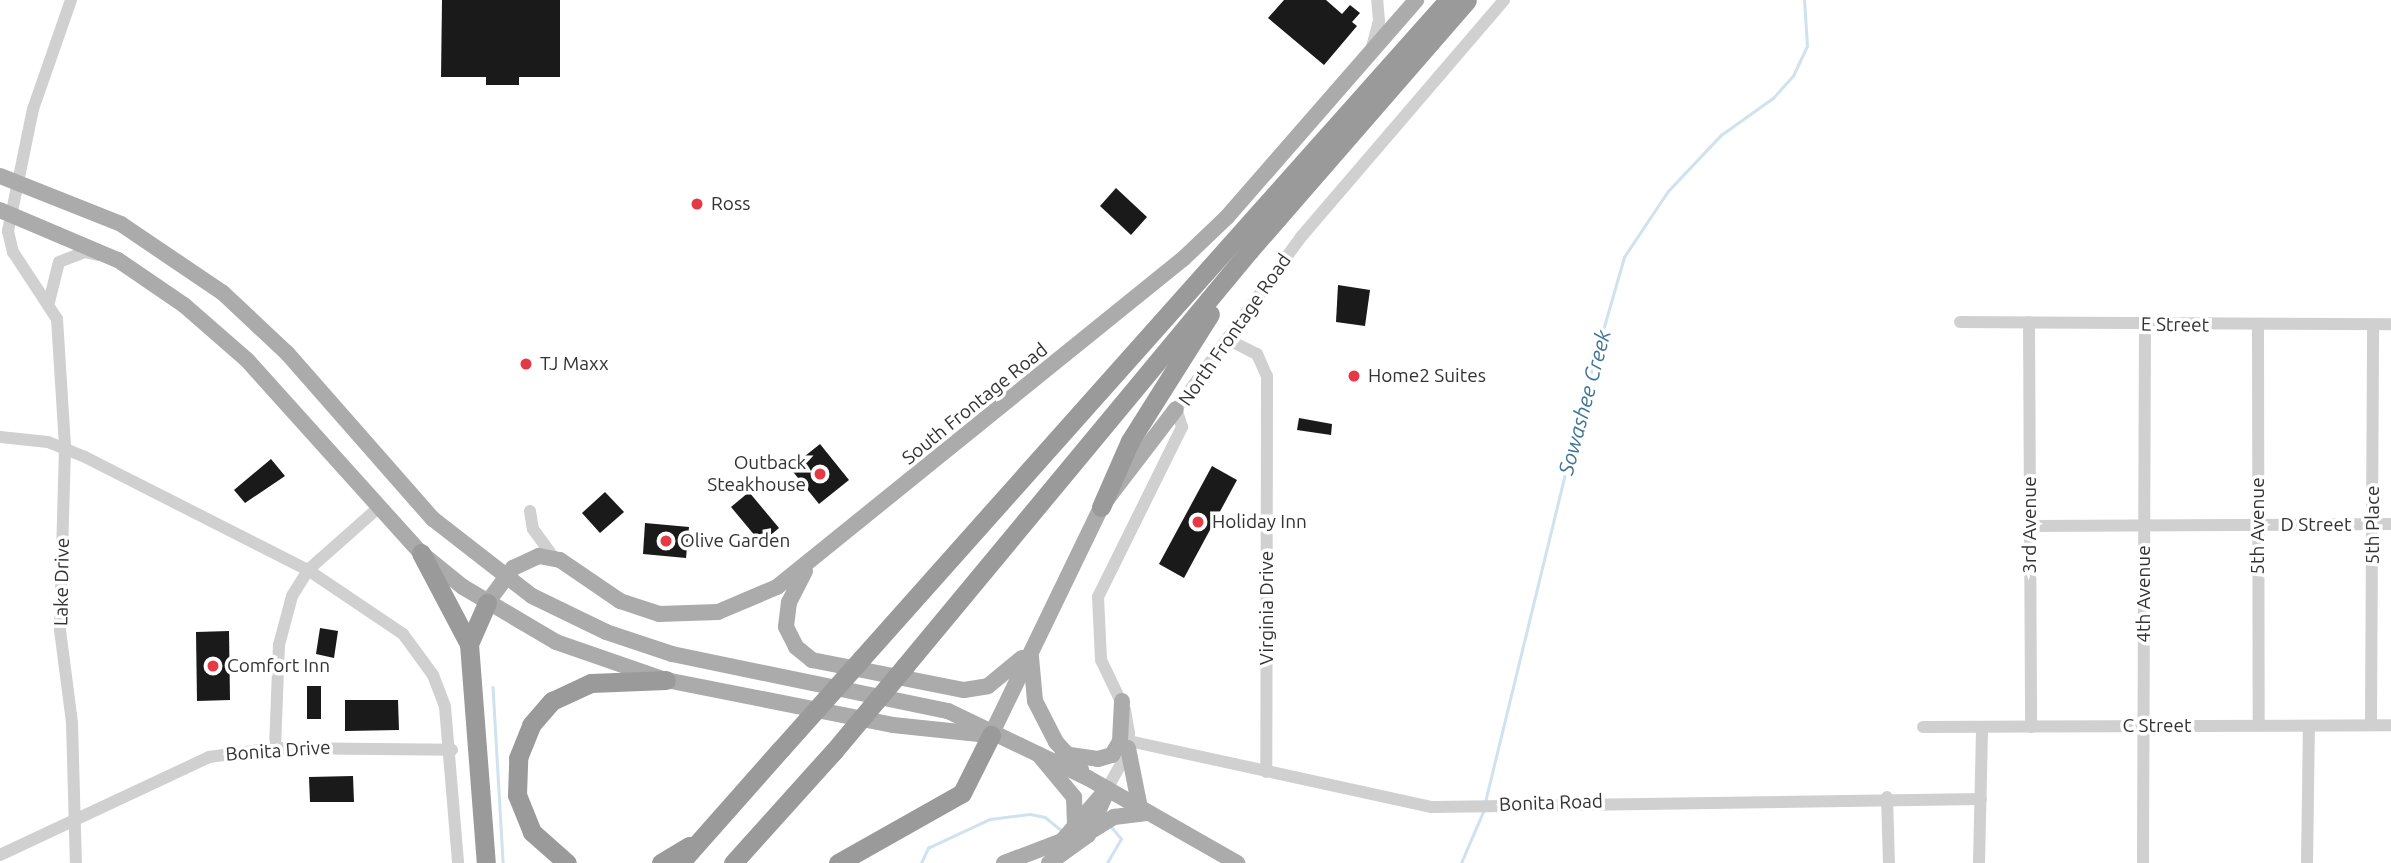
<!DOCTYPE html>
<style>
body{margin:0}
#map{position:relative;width:2391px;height:863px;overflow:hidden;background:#fff;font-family:Ubuntu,sans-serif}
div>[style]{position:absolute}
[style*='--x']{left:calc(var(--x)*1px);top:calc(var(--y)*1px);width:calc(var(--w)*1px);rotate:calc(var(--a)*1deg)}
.stream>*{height:2.5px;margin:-1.25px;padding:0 1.25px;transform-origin:1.25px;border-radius:1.25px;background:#cfe2ee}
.building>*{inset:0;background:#1a1a1a}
.minor>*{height:12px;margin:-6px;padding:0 6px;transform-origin:6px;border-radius:6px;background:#d0d0d0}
.major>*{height:16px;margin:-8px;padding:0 8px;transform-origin:8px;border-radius:8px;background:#ababab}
.highway>*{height:19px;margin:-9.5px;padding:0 9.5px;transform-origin:9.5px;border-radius:9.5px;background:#9a9a9a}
.highway-bridge>*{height:19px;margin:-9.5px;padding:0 9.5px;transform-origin:9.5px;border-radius:9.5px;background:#9a9a9a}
.dots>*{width:19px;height:19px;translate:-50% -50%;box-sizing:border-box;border:4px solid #fff;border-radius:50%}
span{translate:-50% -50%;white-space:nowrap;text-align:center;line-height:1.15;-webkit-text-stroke:7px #fff;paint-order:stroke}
.poi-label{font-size:19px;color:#333}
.left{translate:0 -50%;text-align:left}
.right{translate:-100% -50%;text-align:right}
.street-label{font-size:19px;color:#333}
.water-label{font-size:21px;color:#3f7597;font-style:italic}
</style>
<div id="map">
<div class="stream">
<div style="--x:493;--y:687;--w:176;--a:86.7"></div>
<div style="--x:1485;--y:802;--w:425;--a:-76.3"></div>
<div style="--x:1586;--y:389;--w:137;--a:-73.9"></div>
<div style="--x:1624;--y:257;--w:79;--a:-56.3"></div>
<div style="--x:1668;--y:191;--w:77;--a:-46.6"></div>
<div style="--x:1721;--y:135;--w:64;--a:-35.4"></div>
<div style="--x:1773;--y:98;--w:30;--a:-48"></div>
<div style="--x:1793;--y:76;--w:33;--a:-65"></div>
<div style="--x:1807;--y:46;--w:46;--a:-93.7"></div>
<div style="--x:921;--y:863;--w:17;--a:-65"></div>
<div style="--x:928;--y:848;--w:68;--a:-25.1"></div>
<div style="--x:990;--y:819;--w:40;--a:-7.1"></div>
<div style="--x:1030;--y:814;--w:15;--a:11"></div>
<div style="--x:1045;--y:817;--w:21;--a:39"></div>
<div style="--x:1107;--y:863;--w:28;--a:-60"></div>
<div style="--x:1121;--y:839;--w:17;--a:-130"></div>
<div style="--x:1461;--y:863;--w:56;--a:-66.7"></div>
</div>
<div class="building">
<div style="clip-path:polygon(442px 0,560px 0,560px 77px,519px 77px,519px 85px,486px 85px,486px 77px,441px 77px)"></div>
<div style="clip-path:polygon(1284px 0,1326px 0,1342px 14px,1350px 5px,1360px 13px,1352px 22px,1357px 26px,1324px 65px,1268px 18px)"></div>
<div style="clip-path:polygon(1116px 188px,1147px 217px,1131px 235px,1100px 206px)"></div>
<div style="clip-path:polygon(1338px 285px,1370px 290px,1365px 326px,1336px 322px)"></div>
<div style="clip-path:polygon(1299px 418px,1332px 424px,1331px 435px,1297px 430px)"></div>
<div style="clip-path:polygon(820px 444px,849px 480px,819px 504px,790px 468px)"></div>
<div style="clip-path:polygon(271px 459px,285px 476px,245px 503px,234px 490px)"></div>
<div style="clip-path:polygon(1212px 466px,1237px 480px,1184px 578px,1159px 564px)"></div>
<div style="clip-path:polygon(605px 492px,624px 512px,600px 533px,582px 513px)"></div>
<div style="clip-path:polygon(749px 492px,779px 528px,761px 543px,731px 507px)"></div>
<div style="clip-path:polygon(645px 523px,689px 527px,686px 558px,643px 554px)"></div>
<div style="clip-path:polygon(320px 628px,338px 631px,334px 658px,316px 654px)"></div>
<div style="clip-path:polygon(229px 631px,230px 700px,197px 701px,196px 632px)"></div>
<div style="clip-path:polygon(307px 686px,321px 686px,321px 719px,307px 719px)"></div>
<div style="clip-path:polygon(345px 700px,398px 700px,399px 730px,345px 731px)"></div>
<div style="clip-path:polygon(353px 776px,354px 802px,310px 802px,309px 777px)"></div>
</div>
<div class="minor">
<div style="--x:71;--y:0;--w:115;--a:109.2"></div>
<div style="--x:33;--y:109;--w:125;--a:101.6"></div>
<div style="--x:8;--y:231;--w:22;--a:77"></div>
<div style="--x:13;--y:252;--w:80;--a:56.7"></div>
<div style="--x:57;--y:319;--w:128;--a:86.4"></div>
<div style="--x:65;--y:447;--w:183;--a:91.6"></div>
<div style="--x:60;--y:630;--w:94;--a:82.6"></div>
<div style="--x:72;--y:723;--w:140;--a:88.4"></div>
<div style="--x:1372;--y:47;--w:27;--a:-75"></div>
<div style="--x:1379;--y:21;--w:21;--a:-95"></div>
<div style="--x:49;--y:302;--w:41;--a:-76"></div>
<div style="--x:59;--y:262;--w:28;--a:-21"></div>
<div style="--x:85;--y:252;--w:13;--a:13"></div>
<div style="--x:1960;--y:322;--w:431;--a:0.3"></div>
<div style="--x:2029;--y:322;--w:405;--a:89.7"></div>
<div style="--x:2258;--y:327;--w:398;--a:89.9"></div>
<div style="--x:1227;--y:339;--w:34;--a:27"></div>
<div style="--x:1257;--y:354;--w:24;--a:66"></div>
<div style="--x:1267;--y:376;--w:396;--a:90.1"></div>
<div style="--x:0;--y:437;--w:48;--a:5.9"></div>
<div style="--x:48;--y:442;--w:40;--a:22"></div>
<div style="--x:85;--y:457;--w:250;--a:26.9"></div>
<div style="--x:308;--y:570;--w:115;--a:34"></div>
<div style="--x:403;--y:634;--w:51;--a:53.8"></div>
<div style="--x:433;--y:675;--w:34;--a:69"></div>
<div style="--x:445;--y:707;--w:157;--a:85.2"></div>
<div style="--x:530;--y:511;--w:18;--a:81"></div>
<div style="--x:533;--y:529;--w:36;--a:54"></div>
<div style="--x:2031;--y:526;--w:360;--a:-0.3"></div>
<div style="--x:2371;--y:724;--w:399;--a:-89.7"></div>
<div style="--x:1923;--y:727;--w:468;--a:-0.2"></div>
<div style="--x:1129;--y:741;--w:310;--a:12.3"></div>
<div style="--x:1432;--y:807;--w:549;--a:-0.83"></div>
<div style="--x:275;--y:748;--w:103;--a:-87.8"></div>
<div style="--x:279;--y:645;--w:51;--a:-75.1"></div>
<div style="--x:292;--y:596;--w:31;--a:-58"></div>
<div style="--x:308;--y:570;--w:92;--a:-41.5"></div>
<div style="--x:1107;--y:789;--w:41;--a:-60.9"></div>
<div style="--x:1127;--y:753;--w:20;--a:-84"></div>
<div style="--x:1129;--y:733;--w:23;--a:-100"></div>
<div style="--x:1125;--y:710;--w:55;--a:-115.6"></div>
<div style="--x:1101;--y:660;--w:63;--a:-92.7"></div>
<div style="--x:1098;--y:597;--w:190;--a:-63.7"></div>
<div style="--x:1182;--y:427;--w:19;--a:-108"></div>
<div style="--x:1176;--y:409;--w:213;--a:-54"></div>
<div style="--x:1301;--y:237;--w:312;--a:-49.4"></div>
<div style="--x:1887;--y:797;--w:66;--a:88.3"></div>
<div style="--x:0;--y:855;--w:231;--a:-25.1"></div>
<div style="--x:209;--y:757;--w:67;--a:-7.8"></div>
<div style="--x:275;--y:748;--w:177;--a:0.6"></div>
<div style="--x:1979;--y:863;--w:135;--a:-88.7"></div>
<div style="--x:2143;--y:863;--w:539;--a:-89.79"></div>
<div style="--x:2307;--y:863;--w:137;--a:-89.2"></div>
</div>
<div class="major">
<div style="--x:0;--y:176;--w:130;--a:21.6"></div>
<div style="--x:121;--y:224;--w:123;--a:34.1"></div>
<div style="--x:223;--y:293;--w:88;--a:43.2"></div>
<div style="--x:287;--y:353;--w:221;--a:48.7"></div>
<div style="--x:433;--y:519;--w:125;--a:37.9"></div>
<div style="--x:532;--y:596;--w:82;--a:25.9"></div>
<div style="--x:606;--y:632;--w:70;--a:18.4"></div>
<div style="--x:672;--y:654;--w:282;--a:11.7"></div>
<div style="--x:948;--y:711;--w:155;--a:25.6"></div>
<div style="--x:1088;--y:778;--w:172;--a:29.7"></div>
<div style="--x:0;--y:210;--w:128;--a:23"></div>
<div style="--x:118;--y:260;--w:80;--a:34.3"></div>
<div style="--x:184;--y:305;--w:84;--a:41.1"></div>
<div style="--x:247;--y:360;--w:260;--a:48"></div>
<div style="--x:421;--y:553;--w:54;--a:39"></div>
<div style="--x:463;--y:587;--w:108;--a:30.6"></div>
<div style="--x:556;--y:642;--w:116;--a:19.1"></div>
<div style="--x:666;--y:680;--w:231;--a:11.2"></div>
<div style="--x:893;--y:725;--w:96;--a:6"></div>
<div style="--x:805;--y:571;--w:35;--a:117"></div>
<div style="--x:789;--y:602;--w:25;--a:97"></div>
<div style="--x:786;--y:627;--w:22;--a:63"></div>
<div style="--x:796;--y:647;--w:21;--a:39"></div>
<div style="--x:812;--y:660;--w:155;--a:11.2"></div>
<div style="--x:964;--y:690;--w:24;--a:-9"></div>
<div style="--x:988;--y:686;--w:44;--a:-39.5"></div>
<div style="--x:487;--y:603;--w:44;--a:-53.4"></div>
<div style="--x:513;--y:568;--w:29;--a:-25"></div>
<div style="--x:539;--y:556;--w:21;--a:11"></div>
<div style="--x:560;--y:560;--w:73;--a:34.3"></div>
<div style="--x:620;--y:601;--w:41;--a:18.4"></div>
<div style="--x:659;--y:614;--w:59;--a:-1.9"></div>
<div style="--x:718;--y:612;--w:64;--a:-23"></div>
<div style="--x:777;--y:587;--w:523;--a:-38.95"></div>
<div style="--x:1184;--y:258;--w:59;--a:-43.6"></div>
<div style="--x:1227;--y:217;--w:288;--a:-48.9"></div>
<div style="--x:1031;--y:657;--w:44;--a:84.8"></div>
<div style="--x:1035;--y:701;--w:46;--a:62.9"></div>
<div style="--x:1056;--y:742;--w:38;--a:48"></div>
<div style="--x:991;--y:735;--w:253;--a:-64.2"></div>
<div style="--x:1101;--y:507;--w:123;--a:-52.6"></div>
<div style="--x:1128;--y:748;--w:61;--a:78.7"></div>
<div style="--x:1063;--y:754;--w:35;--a:8"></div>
<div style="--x:1098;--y:759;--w:15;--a:-16"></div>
<div style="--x:1112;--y:755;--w:16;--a:-60"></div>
<div style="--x:1120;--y:741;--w:40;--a:-87.1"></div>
<div style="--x:1039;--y:755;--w:55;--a:50.2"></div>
<div style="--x:1074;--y:797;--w:31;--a:88"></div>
<div style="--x:1093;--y:830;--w:25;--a:-32"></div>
<div style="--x:1114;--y:817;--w:35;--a:-7"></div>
<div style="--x:1004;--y:863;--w:62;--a:-20.8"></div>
<div style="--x:1062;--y:841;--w:69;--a:-49.1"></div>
<div style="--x:1049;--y:863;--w:48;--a:-35.7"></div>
<div style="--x:1088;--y:835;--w:48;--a:-66.6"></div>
</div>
<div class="highway">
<div style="--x:1101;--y:507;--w:72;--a:-66.3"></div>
<div style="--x:1130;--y:441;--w:150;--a:-57.8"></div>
<div style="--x:421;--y:553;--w:103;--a:62.2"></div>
<div style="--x:469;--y:644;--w:220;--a:85.6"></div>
<div style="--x:469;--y:644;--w:45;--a:-66.3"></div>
<div style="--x:862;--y:658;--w:881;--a:-48.31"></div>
<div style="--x:905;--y:666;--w:539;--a:-50.34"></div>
<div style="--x:1249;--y:251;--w:332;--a:-49"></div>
<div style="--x:567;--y:863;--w:47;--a:-138.5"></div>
<div style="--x:532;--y:832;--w:40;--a:-112"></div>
<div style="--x:517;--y:795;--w:37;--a:-88"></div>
<div style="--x:518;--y:758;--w:35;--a:-68"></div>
<div style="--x:531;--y:725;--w:32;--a:-49"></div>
<div style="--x:552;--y:701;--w:43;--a:-24.8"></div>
<div style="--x:591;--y:683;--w:75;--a:-2.3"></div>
<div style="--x:661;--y:863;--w:33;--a:-31"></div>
<div style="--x:680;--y:863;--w:152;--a:-48.5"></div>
<div style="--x:733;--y:863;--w:151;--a:-48"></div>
<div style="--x:838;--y:863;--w:142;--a:-29.4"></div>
<div style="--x:962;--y:793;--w:65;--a:-63.4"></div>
</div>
<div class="highway-bridge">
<div style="--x:781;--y:749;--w:122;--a:-48.3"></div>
<div style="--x:834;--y:751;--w:111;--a:-50.1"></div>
</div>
<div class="dots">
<div style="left:697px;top:204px;background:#e63946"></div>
<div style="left:526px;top:364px;background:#e63946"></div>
<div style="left:1354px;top:376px;background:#e63946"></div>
<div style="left:820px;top:474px;background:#e63946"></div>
<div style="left:1198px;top:522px;background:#e63946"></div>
<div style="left:666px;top:541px;background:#e63946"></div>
<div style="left:213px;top:666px;background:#e63946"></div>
</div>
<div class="poi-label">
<span class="left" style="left:711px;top:204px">Ross</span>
<span class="left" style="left:540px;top:364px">TJ Maxx</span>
<span class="left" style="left:1368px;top:376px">Home2 Suites</span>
<span class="right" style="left:806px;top:474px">Outback<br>Steakhouse</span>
<span class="left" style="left:1212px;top:522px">Holiday Inn</span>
<span class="left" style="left:680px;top:541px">Olive Garden</span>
<span class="left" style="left:227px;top:666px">Comfort Inn</span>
</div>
<div class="street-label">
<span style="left:2175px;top:325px;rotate:1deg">E Street</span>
<span style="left:1235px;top:330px;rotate:-55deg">North Frontage Road</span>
<span style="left:975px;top:404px;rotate:-39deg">South Frontage Road</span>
<span style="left:2030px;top:525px;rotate:-90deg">3rd Avenue</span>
<span style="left:2316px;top:525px">D Street</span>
<span style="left:2373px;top:525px;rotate:-90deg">5th Place</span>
<span style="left:2258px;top:526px;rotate:-90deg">5th Avenue</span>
<span style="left:62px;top:582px;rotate:-89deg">Lake Drive</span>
<span style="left:2144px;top:594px;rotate:-90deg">4th Avenue</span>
<span style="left:1267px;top:608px;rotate:-90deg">Virginia Drive</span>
<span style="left:2157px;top:726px">C Street</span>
<span style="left:278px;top:751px;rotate:-4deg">Bonita Drive</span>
<span style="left:1551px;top:803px;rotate:-2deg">Bonita Road</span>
</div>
<div class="water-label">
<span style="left:1584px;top:402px;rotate:-75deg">Sowashee Creek</span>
</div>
</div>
